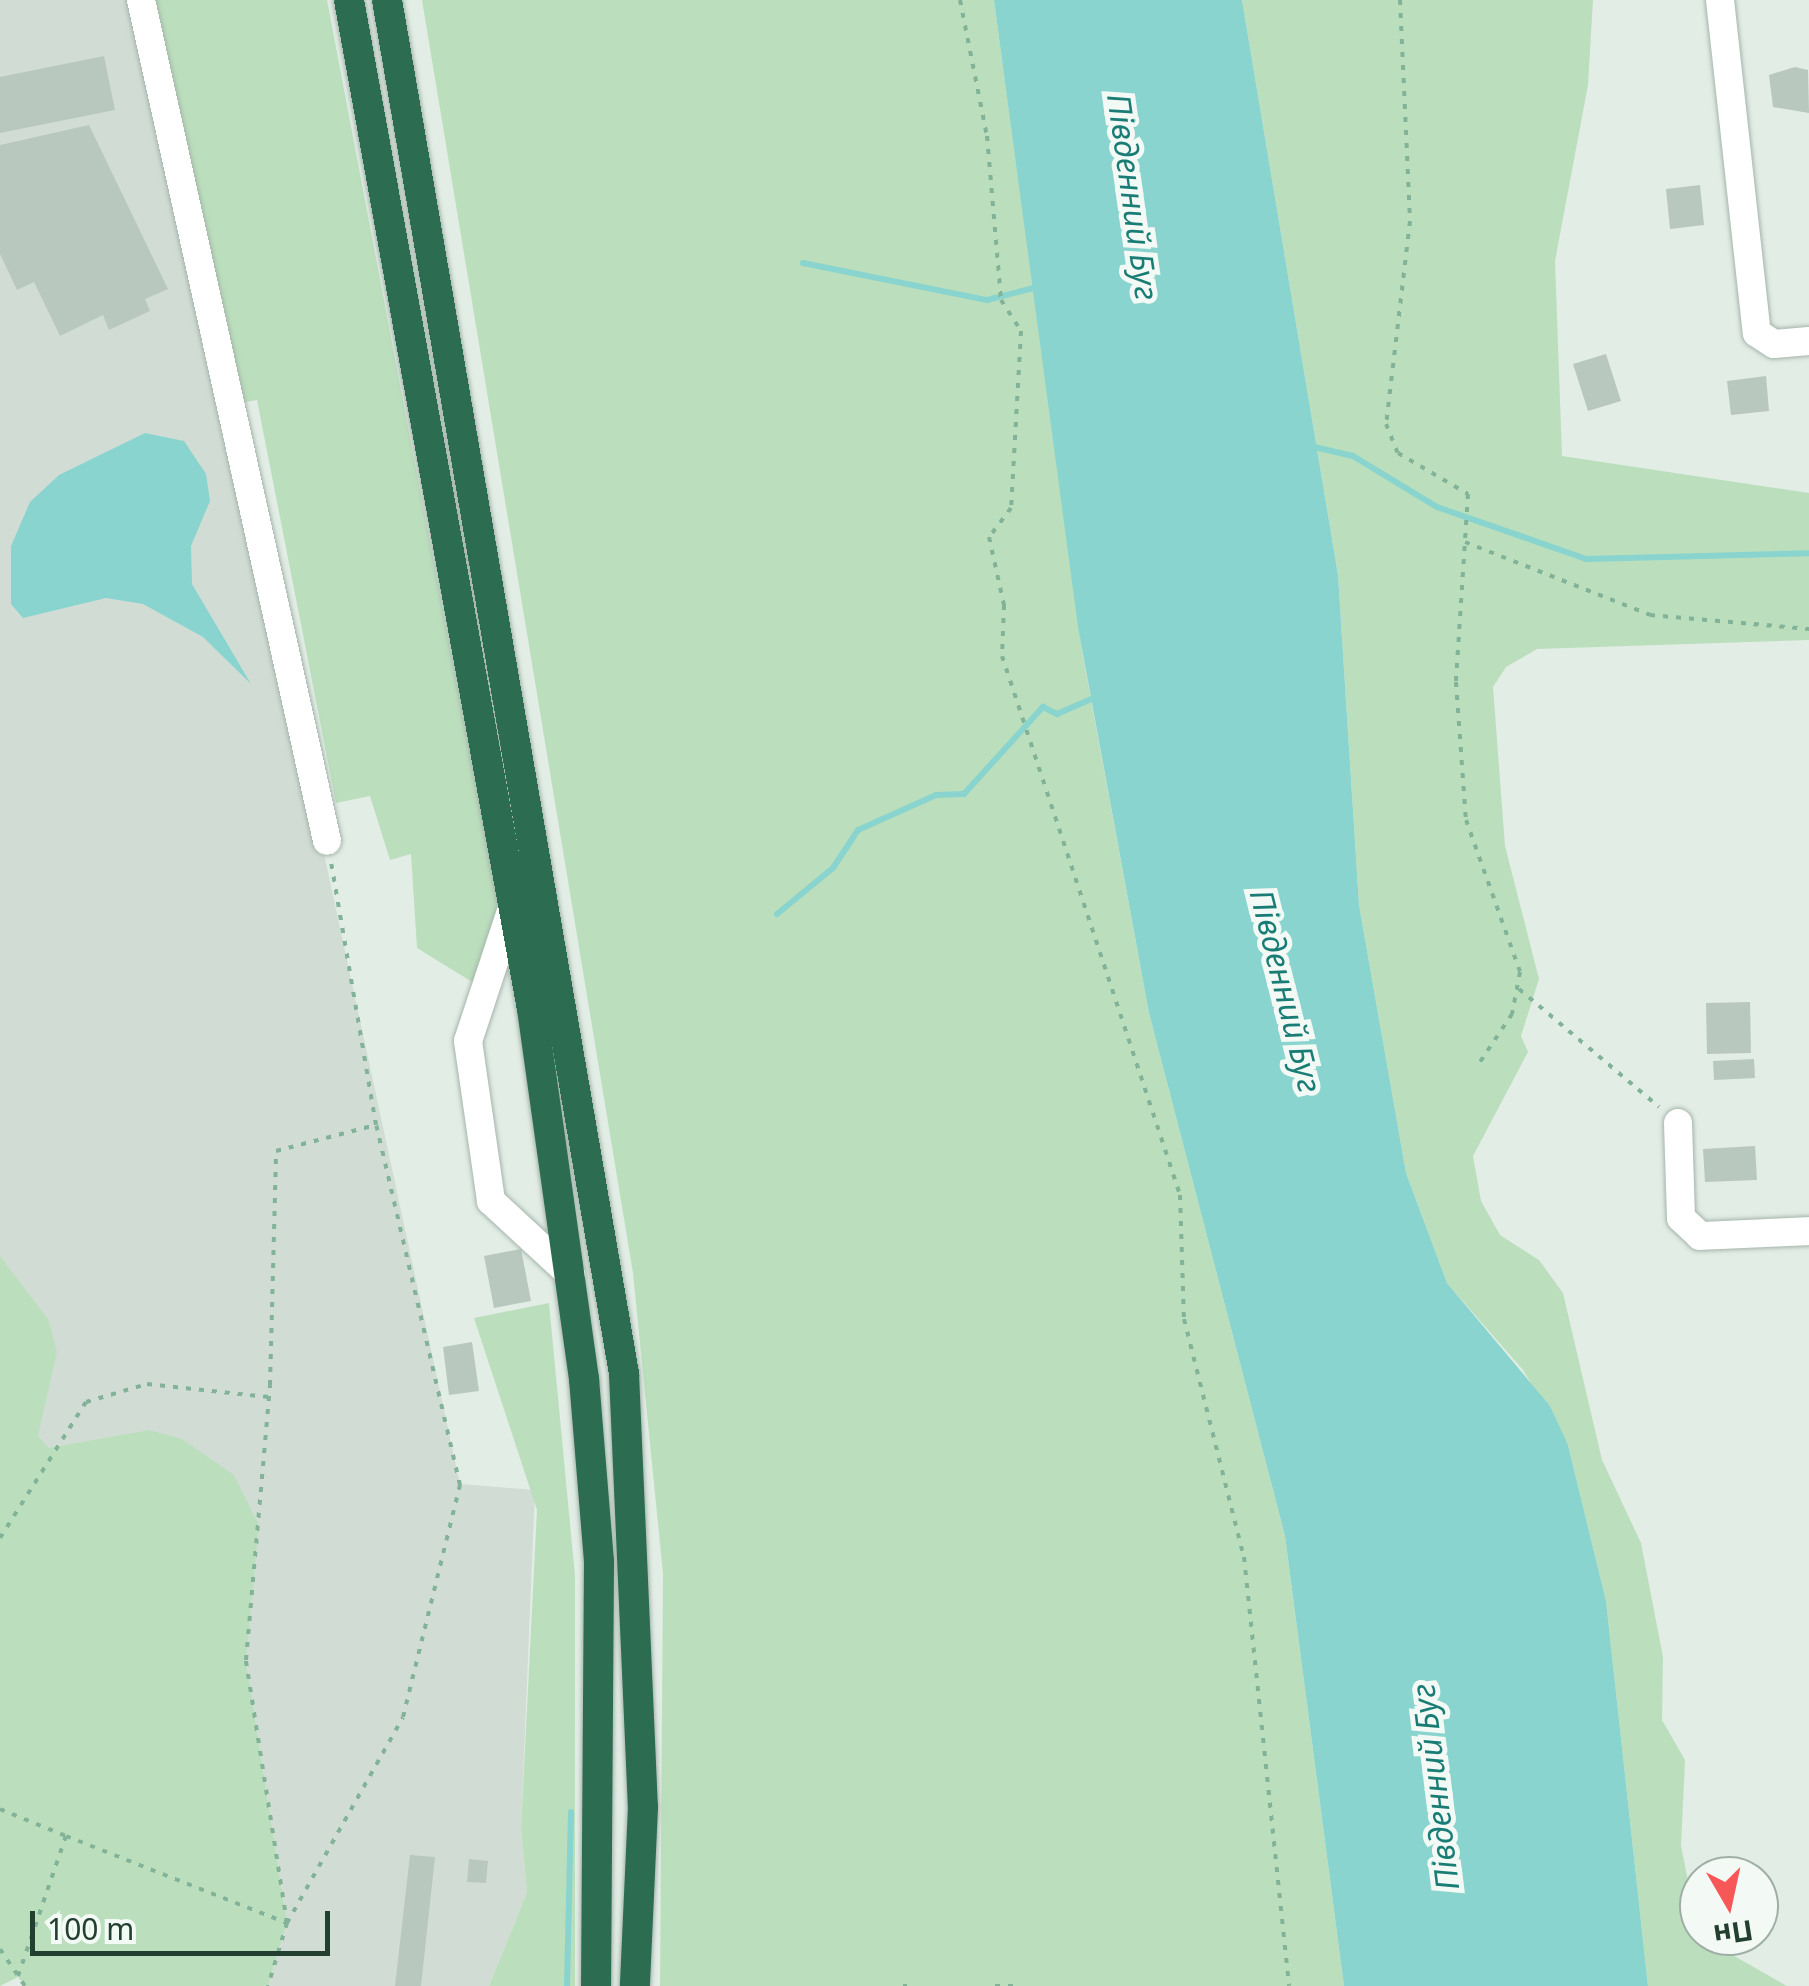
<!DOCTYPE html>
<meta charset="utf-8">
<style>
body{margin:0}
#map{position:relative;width:1809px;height:1986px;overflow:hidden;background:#e2ede6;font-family:"Noto Sans",sans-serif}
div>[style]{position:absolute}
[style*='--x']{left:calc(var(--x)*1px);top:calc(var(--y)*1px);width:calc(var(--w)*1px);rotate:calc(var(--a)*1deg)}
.built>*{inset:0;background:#d1ddd4}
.green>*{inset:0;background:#bbdfbc}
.water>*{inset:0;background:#89d4ce}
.stream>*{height:6px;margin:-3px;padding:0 3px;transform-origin:3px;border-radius:3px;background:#89d4ce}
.building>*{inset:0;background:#b8c8be}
.path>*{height:4px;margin-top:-2px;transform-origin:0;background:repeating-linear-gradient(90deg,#82b297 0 5px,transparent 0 13px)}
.roads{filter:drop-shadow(0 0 2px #a5b5ac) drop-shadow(0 0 2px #a5b5ac)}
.minor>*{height:28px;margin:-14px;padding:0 14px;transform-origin:14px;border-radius:14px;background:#fff}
.highway>*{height:30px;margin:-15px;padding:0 15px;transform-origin:15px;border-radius:15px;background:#2c6c50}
span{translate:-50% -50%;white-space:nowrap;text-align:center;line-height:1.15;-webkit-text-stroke:10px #f3f9f5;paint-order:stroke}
.water-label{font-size:32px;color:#197d76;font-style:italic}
.north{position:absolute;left:1679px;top:1856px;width:100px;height:100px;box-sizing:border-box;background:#f3f9f5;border:2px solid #9fafa6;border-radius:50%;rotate:171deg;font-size:28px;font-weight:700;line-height:40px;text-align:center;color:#223f30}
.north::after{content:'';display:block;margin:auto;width:35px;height:45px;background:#f75857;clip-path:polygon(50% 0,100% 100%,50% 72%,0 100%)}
.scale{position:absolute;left:30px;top:1911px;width:300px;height:45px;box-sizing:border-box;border:5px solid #223f30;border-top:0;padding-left:12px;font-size:30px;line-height:35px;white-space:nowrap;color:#223f30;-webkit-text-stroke:8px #f3f9f5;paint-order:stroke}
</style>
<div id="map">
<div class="built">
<div style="clip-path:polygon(0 0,140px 0,460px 1484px,535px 1490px,521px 1828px,527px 1893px,489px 1986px,268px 1986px,287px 1923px,246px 1660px,258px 1526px,0 1578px)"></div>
</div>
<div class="green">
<div style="clip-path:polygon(141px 0,327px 0,504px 933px,485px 990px,417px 948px,411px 854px,390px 860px,370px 796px,336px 803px,257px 400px,231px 404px)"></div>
<div style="clip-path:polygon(422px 0,994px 0,1083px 656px,1149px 1013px,1285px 1536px,1344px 1986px,660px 1986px,663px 1574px,633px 1273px)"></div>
<div style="clip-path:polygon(1242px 0,1593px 0,1588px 85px,1555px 261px,1562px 456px,1809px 493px,1809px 640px,1537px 649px,1506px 667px,1493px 687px,1505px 846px,1539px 979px,1521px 1036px,1528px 1052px,1473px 1156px,1481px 1201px,1500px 1235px,1539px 1260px,1563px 1293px,1602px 1460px,1641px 1543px,1663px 1657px,1662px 1720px,1685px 1760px,1681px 1846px,1699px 1936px,1787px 1986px,1648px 1986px,1606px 1601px,1568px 1445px,1523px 1370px,1447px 1283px,1406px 1173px,1359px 905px,1338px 575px)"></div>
<div style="clip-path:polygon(0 1256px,48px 1319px,57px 1352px,38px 1436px,49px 1448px,149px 1430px,182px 1439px,234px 1475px,259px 1525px,246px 1660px,287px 1923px,268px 1986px,25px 1986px,18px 1977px,0 1986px)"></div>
<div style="clip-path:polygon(549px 1303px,575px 1576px,575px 1986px,489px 1986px,527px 1893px,521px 1828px,537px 1510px,474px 1318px)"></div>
</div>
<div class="water">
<div style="clip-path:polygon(994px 0,1242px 0,1338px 575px,1359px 905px,1406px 1173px,1447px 1283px,1550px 1406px,1568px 1445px,1606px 1601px,1648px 1986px,1344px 1986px,1285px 1536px,1149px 1013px,1078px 627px)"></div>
<div style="clip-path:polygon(145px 433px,184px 441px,206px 474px,210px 501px,191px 546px,192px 584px,251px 684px,203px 637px,143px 604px,106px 598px,23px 618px,11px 604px,11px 546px,30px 502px,59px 475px)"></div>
</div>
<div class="stream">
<div style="--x:803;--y:263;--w:188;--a:11.4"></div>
<div style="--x:987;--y:300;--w:56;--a:-14.5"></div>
<div style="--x:1310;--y:446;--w:44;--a:13.1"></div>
<div style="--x:1353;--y:456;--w:98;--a:31.3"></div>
<div style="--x:1437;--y:507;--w:158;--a:19.2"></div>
<div style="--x:1586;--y:559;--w:223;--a:-1.5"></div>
<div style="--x:777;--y:914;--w:72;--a:-39.4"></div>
<div style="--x:833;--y:868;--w:45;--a:-56.7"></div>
<div style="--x:858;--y:830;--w:85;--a:-24.2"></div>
<div style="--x:936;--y:795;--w:28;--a:-2"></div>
<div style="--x:964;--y:794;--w:118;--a:-47.8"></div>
<div style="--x:1043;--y:707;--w:16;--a:27"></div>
<div style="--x:1057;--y:714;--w:43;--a:-23.6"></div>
<div style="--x:567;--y:1986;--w:174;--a:-88.7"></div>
</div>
<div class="building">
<div style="clip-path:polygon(104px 56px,115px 110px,0 133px,0 77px)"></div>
<div style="clip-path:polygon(1795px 67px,1808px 70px,1809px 113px,1773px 107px,1769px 75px)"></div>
<div style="clip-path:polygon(89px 125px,168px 289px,145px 299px,150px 311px,109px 330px,103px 315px,60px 336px,34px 282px,17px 290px,0 254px,0 145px)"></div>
<div style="clip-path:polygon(1700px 185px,1704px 225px,1670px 229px,1666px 189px)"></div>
<div style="clip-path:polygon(1606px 354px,1621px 401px,1588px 411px,1573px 364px)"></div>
<div style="clip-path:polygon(1766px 376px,1769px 411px,1731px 415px,1727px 381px)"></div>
<div style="clip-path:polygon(1750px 1002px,1751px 1053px,1707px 1054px,1706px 1003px)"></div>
<div style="clip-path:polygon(1754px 1059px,1755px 1078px,1714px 1080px,1713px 1061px)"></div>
<div style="clip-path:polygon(1755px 1146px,1757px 1180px,1705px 1182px,1703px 1149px)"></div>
<div style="clip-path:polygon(521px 1249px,531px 1301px,494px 1308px,484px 1256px)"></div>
<div style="clip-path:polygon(472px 1342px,479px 1391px,449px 1395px,443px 1347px)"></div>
<div style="clip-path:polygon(410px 1855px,435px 1857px,421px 1986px,395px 1986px)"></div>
<div style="clip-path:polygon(469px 1859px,488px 1861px,486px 1883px,467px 1882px)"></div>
</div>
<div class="path">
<div style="--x:960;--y:0;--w:139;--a:78.8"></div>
<div style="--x:987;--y:136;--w:165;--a:85.1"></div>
<div style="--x:1001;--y:300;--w:37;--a:57"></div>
<div style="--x:1021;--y:331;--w:177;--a:93.2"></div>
<div style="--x:1011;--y:508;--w:36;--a:127"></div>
<div style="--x:989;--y:537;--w:70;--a:77.6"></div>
<div style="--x:1004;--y:605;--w:51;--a:92.2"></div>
<div style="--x:1002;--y:656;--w:568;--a:71.72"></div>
<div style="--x:1180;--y:1195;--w:124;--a:88.2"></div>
<div style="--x:1184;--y:1319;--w:245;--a:75.9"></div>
<div style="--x:1244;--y:1557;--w:431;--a:84"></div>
<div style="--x:1400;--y:0;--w:221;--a:87.4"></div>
<div style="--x:1410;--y:221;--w:204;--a:96.7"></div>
<div style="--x:1386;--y:424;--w:31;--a:68"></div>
<div style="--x:1398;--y:453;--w:81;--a:30.4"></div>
<div style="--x:1468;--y:494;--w:188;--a:93.7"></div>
<div style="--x:1456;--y:682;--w:138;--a:85.9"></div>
<div style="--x:1466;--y:820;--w:161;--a:70.4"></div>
<div style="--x:1520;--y:972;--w:43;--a:100.8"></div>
<div style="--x:1512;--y:1014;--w:58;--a:123.7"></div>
<div style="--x:1465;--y:542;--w:199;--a:21.5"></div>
<div style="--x:1650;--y:615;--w:160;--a:5"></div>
<div style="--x:1519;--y:989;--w:183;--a:40.1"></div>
<div style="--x:0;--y:1538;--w:161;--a:-57.7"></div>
<div style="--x:86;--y:1402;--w:64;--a:-16.4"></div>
<div style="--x:147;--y:1384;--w:123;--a:6.1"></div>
<div style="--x:0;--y:1809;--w:71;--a:22.2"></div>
<div style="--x:287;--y:1923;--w:266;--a:-98.9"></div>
<div style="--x:246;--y:1660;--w:276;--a:-85"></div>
<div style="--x:270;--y:1385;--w:234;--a:-88.5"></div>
<div style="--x:276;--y:1151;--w:103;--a:-14.6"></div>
<div style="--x:376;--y:1125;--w:266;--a:-99.7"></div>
<div style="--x:287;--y:1923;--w:236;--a:-60.6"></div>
<div style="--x:403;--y:1717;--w:239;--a:-76.2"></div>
<div style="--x:460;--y:1485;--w:370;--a:-103.1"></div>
<div style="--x:0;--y:1949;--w:45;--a:56"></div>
<div style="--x:18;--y:1976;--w:148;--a:-71.1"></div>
<div style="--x:66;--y:1836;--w:238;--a:21.5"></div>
<div style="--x:287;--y:1923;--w:66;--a:106.8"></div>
<div style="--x:903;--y:1986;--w:4;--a:0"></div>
<div style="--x:995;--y:1986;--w:23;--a:0"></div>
</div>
<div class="roads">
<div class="minor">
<div style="--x:141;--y:0;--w:861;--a:77.53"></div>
<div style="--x:1720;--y:0;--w:335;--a:83.7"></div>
<div style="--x:1757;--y:333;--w:20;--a:33"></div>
<div style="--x:1774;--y:344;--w:35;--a:-5"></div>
<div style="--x:513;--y:905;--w:143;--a:108.3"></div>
<div style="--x:468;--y:1041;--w:162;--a:81.8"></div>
<div style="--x:491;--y:1201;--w:109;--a:42.8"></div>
<div style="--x:1678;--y:1123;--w:95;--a:88.2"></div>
<div style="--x:1681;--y:1218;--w:26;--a:43"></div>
<div style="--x:1700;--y:1236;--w:109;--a:-2.6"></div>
</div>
<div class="highway">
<div style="--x:349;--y:0;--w:1025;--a:79.72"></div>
<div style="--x:532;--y:1009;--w:374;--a:82"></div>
<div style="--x:584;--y:1379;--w:183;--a:85.3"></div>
<div style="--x:599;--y:1561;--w:425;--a:90.4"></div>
<div style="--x:387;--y:0;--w:1394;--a:80.21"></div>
<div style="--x:624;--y:1374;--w:433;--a:87.5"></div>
<div style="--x:643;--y:1807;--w:179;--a:92.6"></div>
</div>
</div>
<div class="water-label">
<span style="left:1133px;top:197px;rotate:82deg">Південний Буг</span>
<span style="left:1286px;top:991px;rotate:76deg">Південний Буг</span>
<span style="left:1435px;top:1787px;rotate:-97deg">Південний Буг</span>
</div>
<div class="north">Пн</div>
<div class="scale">100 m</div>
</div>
